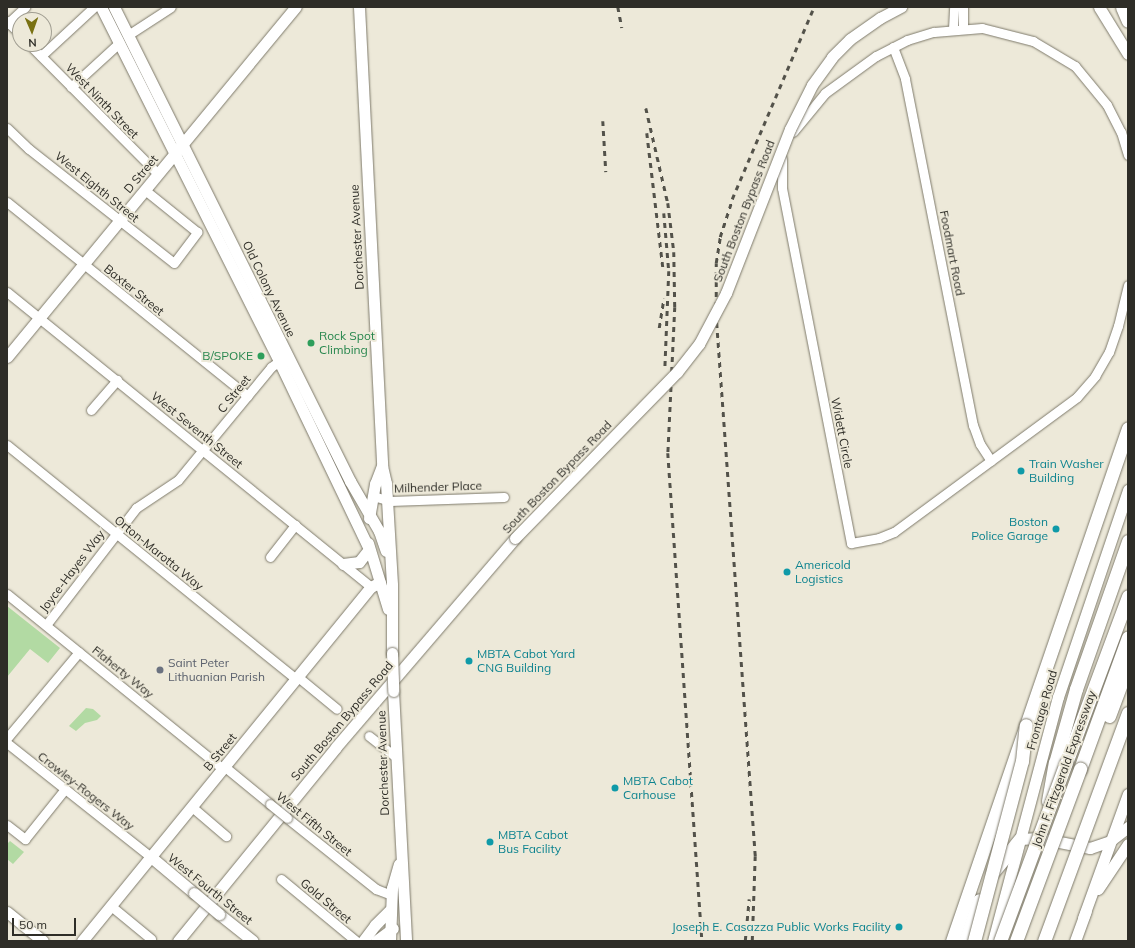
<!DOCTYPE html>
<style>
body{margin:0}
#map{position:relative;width:1135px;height:948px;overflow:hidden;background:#ede9d9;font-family:Mulish,sans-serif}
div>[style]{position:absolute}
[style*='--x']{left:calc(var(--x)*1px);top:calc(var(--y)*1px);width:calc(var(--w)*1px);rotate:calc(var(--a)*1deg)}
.green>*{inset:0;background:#b2daa3}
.roads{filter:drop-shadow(0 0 1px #7e7a6b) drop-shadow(0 0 1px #7e7a6b)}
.minor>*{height:9px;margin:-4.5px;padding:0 4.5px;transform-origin:4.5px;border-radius:4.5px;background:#fff}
.major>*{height:11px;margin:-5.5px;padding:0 5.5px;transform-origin:5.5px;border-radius:5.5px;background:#fff}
.highway>*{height:13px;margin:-6.5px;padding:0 6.5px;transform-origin:6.5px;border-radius:6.5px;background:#fff}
.rail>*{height:2.5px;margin-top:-1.25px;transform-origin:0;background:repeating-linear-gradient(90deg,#53524a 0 5px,transparent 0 10px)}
.bridges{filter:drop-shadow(0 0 1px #7e7a6b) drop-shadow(0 0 1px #7e7a6b)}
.minor-bridge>*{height:9px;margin:-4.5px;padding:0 4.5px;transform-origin:4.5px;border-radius:4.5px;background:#fff}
.major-bridge>*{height:11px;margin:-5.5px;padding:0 5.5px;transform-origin:5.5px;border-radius:5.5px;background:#fff}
.highway-bridge>*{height:13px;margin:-6.5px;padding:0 6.5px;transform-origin:6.5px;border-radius:6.5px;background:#fff}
.dots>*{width:11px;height:11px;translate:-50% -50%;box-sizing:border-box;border:2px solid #ede9d9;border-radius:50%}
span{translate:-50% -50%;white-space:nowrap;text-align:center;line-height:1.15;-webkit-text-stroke:4px #ede9d9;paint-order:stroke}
.street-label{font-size:12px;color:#2e2d27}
.leisure-label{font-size:12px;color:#27864d}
.left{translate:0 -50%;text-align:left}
.right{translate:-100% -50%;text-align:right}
.culture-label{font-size:12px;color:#0d838f}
.worship-label{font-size:12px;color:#5b616d}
.frame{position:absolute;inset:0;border:8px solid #2e2d27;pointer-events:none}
.north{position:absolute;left:12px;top:12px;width:40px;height:40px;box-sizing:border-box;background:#ede9d9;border:1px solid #a19e92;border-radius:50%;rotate:178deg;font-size:11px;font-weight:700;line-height:16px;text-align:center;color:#2e2d27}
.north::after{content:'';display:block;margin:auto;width:14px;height:18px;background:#797113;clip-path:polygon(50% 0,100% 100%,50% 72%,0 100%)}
.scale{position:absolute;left:12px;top:918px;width:64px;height:18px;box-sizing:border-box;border:2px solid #2e2d27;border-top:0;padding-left:5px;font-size:12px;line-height:14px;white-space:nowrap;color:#2e2d27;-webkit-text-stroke:3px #ede9d9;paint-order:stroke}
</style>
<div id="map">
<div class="green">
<div style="clip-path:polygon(7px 606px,60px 648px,48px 663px,30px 649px,7px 677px)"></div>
<div style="clip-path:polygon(86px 708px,93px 709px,101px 716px,97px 720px,85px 723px,76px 731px,69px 726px)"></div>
<div style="clip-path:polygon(10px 841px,24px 852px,13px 864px,7px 859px,7px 844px)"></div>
</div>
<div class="roads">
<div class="minor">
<div style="--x:7;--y:21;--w:18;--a:45"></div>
<div style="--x:7;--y:24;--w:25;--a:-43"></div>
<div style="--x:963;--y:28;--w:21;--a:-90"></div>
<div style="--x:953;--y:29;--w:22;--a:-87"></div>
<div style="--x:128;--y:35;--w:51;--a:-33.1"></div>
<div style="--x:29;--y:44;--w:183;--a:45.2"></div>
<div style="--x:893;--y:47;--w:34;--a:69"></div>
<div style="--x:905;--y:79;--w:353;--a:78.9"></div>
<div style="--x:973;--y:425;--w:20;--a:70"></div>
<div style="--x:980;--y:444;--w:20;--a:57"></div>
<div style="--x:41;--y:56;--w:72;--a:-42.8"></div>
<div style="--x:71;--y:87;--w:65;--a:-42.5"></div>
<div style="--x:7;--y:128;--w:30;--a:44"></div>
<div style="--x:29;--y:149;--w:184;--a:38.2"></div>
<div style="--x:174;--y:263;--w:39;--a:-53"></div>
<div style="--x:197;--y:232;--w:67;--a:-141.1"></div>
<div style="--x:793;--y:132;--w:50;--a:-50.6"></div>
<div style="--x:825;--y:93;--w:63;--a:-36"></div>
<div style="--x:876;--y:56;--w:35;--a:-27"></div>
<div style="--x:907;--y:40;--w:28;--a:-17"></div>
<div style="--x:934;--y:32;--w:48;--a:-4.8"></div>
<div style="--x:982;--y:28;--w:53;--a:14.3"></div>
<div style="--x:1033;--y:41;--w:49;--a:30.8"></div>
<div style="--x:1075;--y:66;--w:50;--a:50.6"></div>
<div style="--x:1107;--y:105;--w:30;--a:63"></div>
<div style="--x:1121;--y:132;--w:24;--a:73"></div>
<div style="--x:782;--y:159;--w:29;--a:90"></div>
<div style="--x:782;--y:188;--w:362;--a:79"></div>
<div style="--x:851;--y:543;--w:28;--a:-10"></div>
<div style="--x:879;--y:538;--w:16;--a:-22"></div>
<div style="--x:894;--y:532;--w:227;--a:-36.4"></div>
<div style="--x:1077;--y:397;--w:28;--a:-49"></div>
<div style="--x:1095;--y:376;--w:28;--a:-60"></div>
<div style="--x:1109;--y:352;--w:28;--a:-71"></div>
<div style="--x:1118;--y:326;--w:42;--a:-76.3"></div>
<div style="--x:7;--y:202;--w:309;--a:38.9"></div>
<div style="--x:7;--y:292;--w:469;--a:39"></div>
<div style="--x:91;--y:410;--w:40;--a:-49"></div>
<div style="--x:7;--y:445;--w:372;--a:39"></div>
<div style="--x:373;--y:496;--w:18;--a:16"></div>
<div style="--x:390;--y:501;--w:114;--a:-2"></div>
<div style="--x:270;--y:557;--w:41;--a:-52"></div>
<div style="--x:7;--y:594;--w:278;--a:39"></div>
<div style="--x:46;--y:625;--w:148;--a:-52.4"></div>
<div style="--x:136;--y:508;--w:50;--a:-33.7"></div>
<div style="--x:178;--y:480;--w:146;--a:-50.5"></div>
<div style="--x:271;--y:367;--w:16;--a:-35"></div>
<div style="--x:298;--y:677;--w:50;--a:39.4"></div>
<div style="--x:369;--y:736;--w:34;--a:38"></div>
<div style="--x:7;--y:738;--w:112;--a:-50.1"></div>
<div style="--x:7;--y:743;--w:184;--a:38.4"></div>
<div style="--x:225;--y:767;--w:58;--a:39.4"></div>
<div style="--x:192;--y:807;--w:45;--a:40.5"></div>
<div style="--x:287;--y:818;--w:114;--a:38.6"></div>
<div style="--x:376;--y:889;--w:17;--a:21"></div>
<div style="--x:7;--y:825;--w:23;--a:38"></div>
<div style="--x:25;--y:839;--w:64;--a:-51.3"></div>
<div style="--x:281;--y:879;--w:97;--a:39.6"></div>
<div style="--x:111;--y:906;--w:52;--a:39.5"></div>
</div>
<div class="major">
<div style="--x:101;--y:7;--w:396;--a:63.3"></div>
<div style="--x:279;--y:361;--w:208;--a:64.4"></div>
<div style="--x:114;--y:7;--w:530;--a:63.53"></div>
<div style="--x:350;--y:481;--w:58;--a:59.9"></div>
<div style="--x:379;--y:531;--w:21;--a:71"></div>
<div style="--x:359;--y:7;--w:460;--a:87.1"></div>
<div style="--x:382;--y:466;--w:17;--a:77"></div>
<div style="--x:386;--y:483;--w:102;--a:86.6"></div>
<div style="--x:392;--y:585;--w:68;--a:90"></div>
<div style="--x:1099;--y:7;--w:55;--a:58.3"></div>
<div style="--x:7;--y:357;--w:454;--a:-50.5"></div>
<div style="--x:369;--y:518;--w:35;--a:-80"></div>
<div style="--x:375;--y:484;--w:19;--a:-69"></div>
<div style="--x:368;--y:543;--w:69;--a:73.1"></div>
<div style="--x:343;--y:564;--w:16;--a:-7"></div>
<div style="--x:359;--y:562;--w:16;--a:-52"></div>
<div style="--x:393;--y:691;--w:250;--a:87"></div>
<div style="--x:1020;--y:839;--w:19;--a:-3"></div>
<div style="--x:1039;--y:838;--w:52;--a:11.1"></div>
<div style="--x:1090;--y:848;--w:21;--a:-19"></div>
<div style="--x:1110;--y:841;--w:23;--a:-38"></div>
<div style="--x:151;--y:857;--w:56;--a:39.9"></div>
<div style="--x:1098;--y:889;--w:54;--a:-56.3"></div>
<div style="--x:7;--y:912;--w:46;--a:38.9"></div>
<div style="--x:219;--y:914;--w:43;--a:38.5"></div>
<div style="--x:1083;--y:918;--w:132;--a:-70.1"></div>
<div style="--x:82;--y:941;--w:457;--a:-50.8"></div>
<div style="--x:371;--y:587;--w:10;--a:-29"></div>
<div style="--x:178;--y:941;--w:250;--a:-50.8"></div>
<div style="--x:336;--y:747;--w:275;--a:-49.4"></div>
<div style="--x:363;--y:941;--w:20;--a:-53"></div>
<div style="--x:375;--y:925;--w:21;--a:-45"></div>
<div style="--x:376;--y:941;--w:21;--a:-37"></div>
<div style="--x:390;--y:941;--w:53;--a:-87.8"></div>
<div style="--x:392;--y:888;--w:25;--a:-74"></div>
<div style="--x:993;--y:941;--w:253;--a:-75.1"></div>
<div style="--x:1058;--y:697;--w:219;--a:-71.3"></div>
<div style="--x:1075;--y:941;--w:32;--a:-70"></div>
</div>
<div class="highway">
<div style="--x:1122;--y:7;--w:15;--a:67"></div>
<div style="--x:1109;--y:716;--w:54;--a:-69.6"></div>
<div style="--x:1066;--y:763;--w:178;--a:-69.6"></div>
<div style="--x:1080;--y:769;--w:140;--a:-70"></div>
<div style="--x:1048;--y:801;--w:39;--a:-80"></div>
<div style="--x:1055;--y:763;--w:77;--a:-74.2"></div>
<div style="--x:1076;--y:689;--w:157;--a:-70.6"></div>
<div style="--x:993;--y:872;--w:43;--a:-50.7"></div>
<div style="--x:952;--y:941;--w:542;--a:-71.06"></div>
<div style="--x:965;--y:941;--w:43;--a:-71.1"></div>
</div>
</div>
<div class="rail">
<div style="--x:618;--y:7;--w:21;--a:79"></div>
<div style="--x:646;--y:108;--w:98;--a:77"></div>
<div style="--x:668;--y:203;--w:49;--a:83"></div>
<div style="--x:674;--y:252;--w:55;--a:89"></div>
<div style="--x:675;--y:307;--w:146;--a:92.7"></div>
<div style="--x:668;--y:453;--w:489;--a:86"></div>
<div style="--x:603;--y:121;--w:51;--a:86.6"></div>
<div style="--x:647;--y:133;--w:136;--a:83.2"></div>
<div style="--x:664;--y:213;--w:58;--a:85.1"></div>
<div style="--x:669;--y:271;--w:98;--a:92.3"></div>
<div style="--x:659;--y:328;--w:30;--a:-81"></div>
<div style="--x:745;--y:941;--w:42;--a:-84.6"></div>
<div style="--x:752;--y:941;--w:85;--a:-88"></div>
<div style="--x:755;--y:856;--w:540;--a:-94.14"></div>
<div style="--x:716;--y:317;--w:54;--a:-90"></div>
<div style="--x:716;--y:263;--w:26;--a:-81"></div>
<div style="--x:720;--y:237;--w:40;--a:-72"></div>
<div style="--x:732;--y:199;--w:209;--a:-66.9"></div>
</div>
<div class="bridges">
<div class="minor-bridge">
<div style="--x:270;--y:804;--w:22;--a:39"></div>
</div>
<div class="major-bridge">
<div style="--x:515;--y:538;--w:232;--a:-45.7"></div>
<div style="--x:677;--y:372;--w:36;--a:-52"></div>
<div style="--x:699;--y:344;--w:58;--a:-62.1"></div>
<div style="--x:726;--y:293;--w:176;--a:-68.7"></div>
<div style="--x:790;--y:129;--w:49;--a:-63.4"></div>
<div style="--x:812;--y:85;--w:34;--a:-54"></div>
<div style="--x:832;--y:57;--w:25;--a:-45"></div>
<div style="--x:850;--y:39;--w:37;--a:-35"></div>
<div style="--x:880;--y:18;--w:24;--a:-28"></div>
<div style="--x:392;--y:653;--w:38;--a:88"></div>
<div style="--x:194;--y:893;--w:33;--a:40"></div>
</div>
<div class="highway-bridge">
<div style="--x:974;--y:941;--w:186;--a:-75.1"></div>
<div style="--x:1022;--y:761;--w:36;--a:-84"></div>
<div style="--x:1000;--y:941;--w:190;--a:-69.7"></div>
<div style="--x:1016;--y:941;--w:184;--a:-69.6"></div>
<div style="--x:1044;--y:941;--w:243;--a:-69.8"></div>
</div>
</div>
<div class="dots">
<div style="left:311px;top:343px;background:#2e9e5b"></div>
<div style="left:261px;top:356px;background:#2e9e5b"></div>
<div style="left:1021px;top:471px;background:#0f9aa8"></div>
<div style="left:1056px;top:529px;background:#0f9aa8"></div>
<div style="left:787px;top:572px;background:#0f9aa8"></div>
<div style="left:469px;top:661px;background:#0f9aa8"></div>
<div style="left:160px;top:670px;background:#6b7280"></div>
<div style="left:615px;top:788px;background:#0f9aa8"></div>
<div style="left:490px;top:842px;background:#0f9aa8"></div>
<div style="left:899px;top:927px;background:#0f9aa8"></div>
</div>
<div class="street-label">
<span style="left:102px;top:101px;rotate:46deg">West Ninth Street</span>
<span style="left:141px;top:174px;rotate:-50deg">D Street</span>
<span style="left:97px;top:187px;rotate:39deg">West Eighth Street</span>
<span style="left:744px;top:211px;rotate:-69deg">South Boston Bypass Road</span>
<span style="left:357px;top:237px;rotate:-93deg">Dorchester Avenue</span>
<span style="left:952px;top:253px;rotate:79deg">Foodmart Road</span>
<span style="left:269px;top:289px;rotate:64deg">Old Colony Avenue</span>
<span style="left:134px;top:290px;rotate:39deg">Baxter Street</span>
<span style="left:234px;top:394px;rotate:-51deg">C Street</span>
<span style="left:197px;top:430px;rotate:39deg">West Seventh Street</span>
<span style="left:842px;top:433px;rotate:79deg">Widett Circle</span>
<span style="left:557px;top:477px;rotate:-46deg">South Boston Bypass Road</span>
<span style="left:438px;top:487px;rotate:-2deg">Milhender Place</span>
<span style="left:159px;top:553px;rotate:39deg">Orton-Marotta Way</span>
<span style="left:72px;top:571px;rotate:-53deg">Joyce-Hayes Way</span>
<span style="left:123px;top:672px;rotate:39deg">Flaherty Way</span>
<span style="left:1042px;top:710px;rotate:-74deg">Frontage Road</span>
<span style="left:342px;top:721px;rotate:-50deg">South Boston Bypass Road</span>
<span style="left:220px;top:752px;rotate:-51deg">B Street</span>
<span style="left:383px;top:763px;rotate:-92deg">Dorchester Avenue</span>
<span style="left:1064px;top:769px;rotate:-70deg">John F. Fitzgerald Expressway</span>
<span style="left:86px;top:791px;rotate:38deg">Crowley-Rogers Way</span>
<span style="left:314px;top:824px;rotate:39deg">West Fifth Street</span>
<span style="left:210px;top:889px;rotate:39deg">West Fourth Street</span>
<span style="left:326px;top:901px;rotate:40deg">Gold Street</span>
</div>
<div class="leisure-label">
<span class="left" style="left:319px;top:343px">Rock Spot<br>Climbing</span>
<span class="right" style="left:253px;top:356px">B/SPOKE</span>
</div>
<div class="culture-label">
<span class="left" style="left:1029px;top:471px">Train Washer<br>Building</span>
<span class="right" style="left:1048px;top:529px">Boston<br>Police Garage</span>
<span class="left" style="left:795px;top:572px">Americold<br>Logistics</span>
<span class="left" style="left:477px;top:661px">MBTA Cabot Yard<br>CNG Building</span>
<span class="left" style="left:623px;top:788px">MBTA Cabot<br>Carhouse</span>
<span class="left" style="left:498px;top:842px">MBTA Cabot<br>Bus Facility</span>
<span class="right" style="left:891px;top:927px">Joseph E. Casazza Public Works Facility</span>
</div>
<div class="worship-label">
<span class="left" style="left:168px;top:670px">Saint Peter<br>Lithuanian Parish</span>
</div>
<div class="frame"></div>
<div class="north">N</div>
<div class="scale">50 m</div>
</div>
